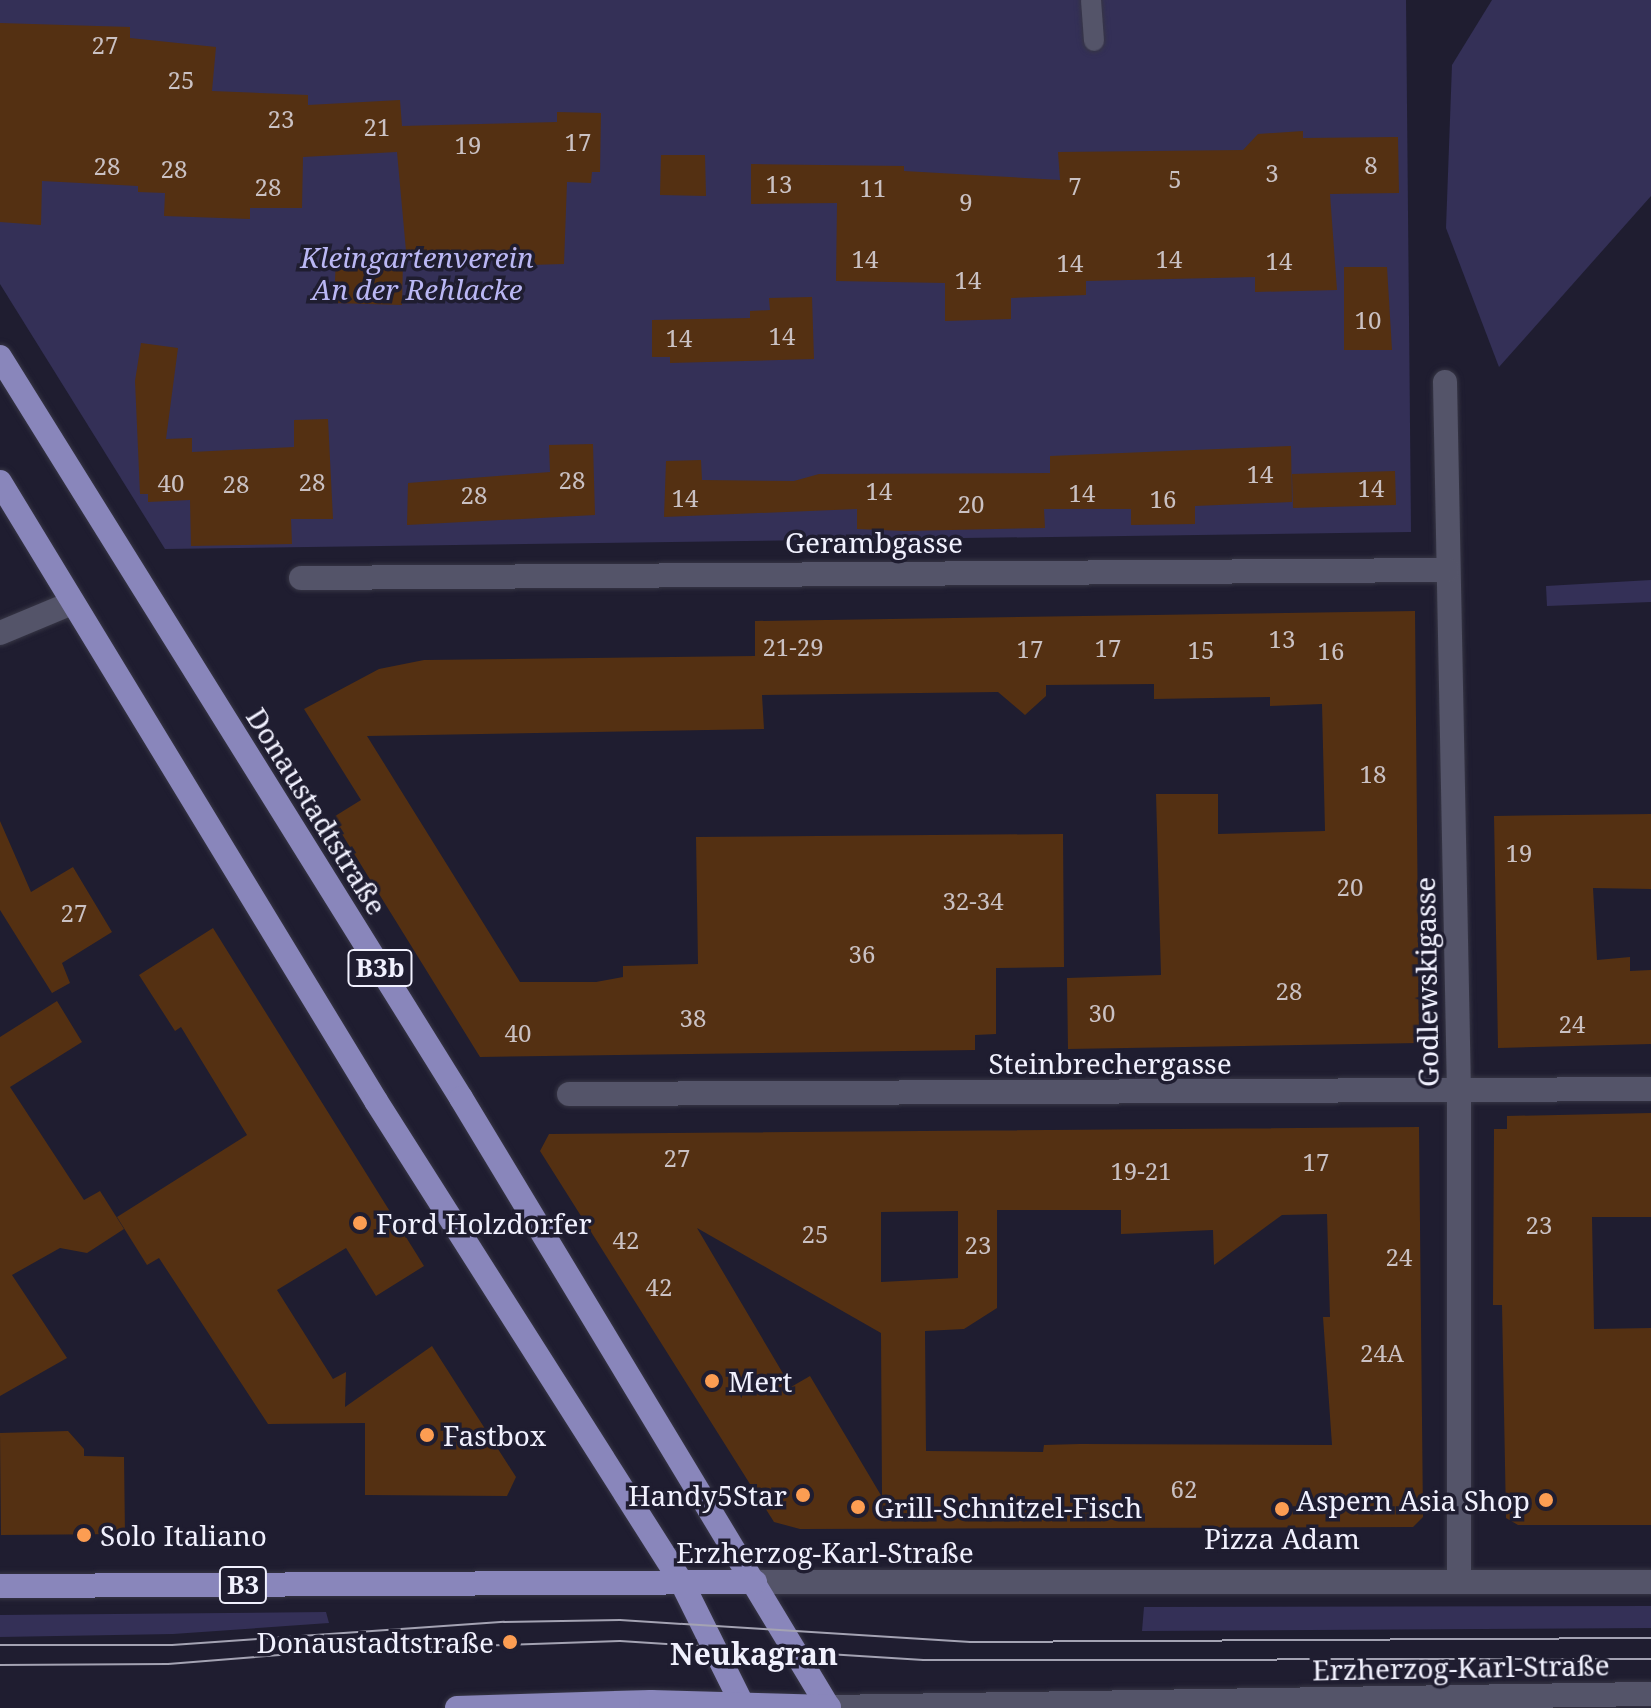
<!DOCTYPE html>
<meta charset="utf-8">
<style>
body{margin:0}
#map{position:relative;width:1651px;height:1708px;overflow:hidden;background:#1f1d30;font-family:"Noto Serif",serif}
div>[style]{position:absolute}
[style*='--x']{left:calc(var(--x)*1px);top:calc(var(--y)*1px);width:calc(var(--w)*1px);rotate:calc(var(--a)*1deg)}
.green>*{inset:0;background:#343057}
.building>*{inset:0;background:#543012}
.roads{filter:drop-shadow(0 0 2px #373645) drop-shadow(0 0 2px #373645)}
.lane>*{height:20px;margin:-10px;padding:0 10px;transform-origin:10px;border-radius:10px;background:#545469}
.street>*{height:24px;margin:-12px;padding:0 12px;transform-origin:12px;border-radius:12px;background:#545469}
.secondary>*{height:24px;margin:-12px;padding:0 12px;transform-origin:12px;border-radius:12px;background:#545469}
.primary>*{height:24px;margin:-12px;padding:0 12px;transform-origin:12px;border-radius:12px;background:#8986bb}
.tram>*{height:2px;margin:-1px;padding:0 1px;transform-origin:1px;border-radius:1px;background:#a4a3b3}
.dots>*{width:22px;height:22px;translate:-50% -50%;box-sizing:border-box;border:4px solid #1f1d30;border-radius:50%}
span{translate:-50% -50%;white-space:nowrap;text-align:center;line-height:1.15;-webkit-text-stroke:7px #1f1d30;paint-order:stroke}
.number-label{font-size:24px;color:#cac1c3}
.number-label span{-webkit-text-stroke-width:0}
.shield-label span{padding:2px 6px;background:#1f1d30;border:2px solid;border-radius:6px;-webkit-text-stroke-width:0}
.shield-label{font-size:26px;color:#f1f1fe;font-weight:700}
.park-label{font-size:28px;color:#bab7f4;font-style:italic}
.street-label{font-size:28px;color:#f1f1fe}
.poi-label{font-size:28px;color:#f1f1fe}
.left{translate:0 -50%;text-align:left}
.right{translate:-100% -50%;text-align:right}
.neighbourhood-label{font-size:30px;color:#f1f1fe;font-weight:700}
</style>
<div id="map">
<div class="green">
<div style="clip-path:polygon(0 0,1406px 0,1411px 532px,165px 549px,0 284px)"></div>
<div style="clip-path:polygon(1492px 0,1651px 0,1651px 196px,1499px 367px,1446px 228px,1452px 65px)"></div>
<div style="clip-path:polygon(1651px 580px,1651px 602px,1547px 606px,1546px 586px)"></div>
<div style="clip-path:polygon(1651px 1606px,1651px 1628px,1142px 1631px,1144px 1607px)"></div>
<div style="clip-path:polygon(326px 1612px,329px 1623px,173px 1634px,0 1637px,0 1615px)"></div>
</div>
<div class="building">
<div style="clip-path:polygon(0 23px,130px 27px,130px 38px,216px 47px,212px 91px,308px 95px,308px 105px,400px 100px,402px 126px,557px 122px,557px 112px,601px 113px,600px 172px,592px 172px,591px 183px,567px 182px,564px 264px,530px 265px,529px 250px,406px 251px,397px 152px,303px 157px,302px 208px,250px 208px,250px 219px,164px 216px,165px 193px,138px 192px,138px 186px,42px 181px,41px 225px,0 222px)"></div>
<div style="clip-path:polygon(1303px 131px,1303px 138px,1398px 137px,1399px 193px,1330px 194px,1337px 290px,1255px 292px,1255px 277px,1086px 281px,1086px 295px,1011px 298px,1011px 319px,945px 321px,945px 283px,836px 281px,837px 203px,751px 204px,751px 164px,904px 166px,904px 171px,1060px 180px,1058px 152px,1243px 150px,1258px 134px)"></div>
<div style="clip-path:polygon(661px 155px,705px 155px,706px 196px,660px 195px)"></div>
<div style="clip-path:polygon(336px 258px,403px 260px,402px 305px,334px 303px)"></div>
<div style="clip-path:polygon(1344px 267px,1387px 267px,1392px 350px,1344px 350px)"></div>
<div style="clip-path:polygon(812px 297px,814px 359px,670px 363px,670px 357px,652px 357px,652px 320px,750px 318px,750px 311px,770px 310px,769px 298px)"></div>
<div style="clip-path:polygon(141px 343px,178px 348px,166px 439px,192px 438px,192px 452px,294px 447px,294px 420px,328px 419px,333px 519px,291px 519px,292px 544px,191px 546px,190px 500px,148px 502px,148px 494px,140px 494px,135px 381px)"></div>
<div style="clip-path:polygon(593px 444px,595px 515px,407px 525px,408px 483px,550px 472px,549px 445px)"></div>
<div style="clip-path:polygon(1291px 446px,1292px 502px,1195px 506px,1195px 524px,1131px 525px,1131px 509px,1044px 509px,1045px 528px,905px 531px,857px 529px,857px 509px,664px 517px,666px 461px,701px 460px,702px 480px,794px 481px,819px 474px,1050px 473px,1050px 456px)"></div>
<div style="clip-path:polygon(1395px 471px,1396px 505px,1293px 508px,1292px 474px)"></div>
<div style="clip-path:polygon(1415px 611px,1419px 1043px,1068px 1049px,1067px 978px,1161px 975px,1156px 794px,1218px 794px,1218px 834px,1325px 831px,1322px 704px,1270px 706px,1270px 697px,1154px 699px,1154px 684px,1046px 685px,1046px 696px,1025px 715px,998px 692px,762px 695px,764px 729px,367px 736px,520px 982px,596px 982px,623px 977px,623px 966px,698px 964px,696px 837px,1063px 834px,1064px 967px,996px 968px,996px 1034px,975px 1035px,975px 1050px,480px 1057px,332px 818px,361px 800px,304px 709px,379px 669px,424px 660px,755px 656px,755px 621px)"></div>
<div style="clip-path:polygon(1651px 814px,1651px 889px,1593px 888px,1597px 960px,1630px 957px,1630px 971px,1651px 970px,1651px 1044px,1498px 1048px,1494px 816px)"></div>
<div style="clip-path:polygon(0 821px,31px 892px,73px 867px,112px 932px,62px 963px,70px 983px,52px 993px,0 910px)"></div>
<div style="clip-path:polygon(213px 928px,424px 1266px,376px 1296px,346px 1248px,277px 1290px,333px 1379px,346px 1372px,345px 1407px,432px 1346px,516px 1477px,507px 1496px,365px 1495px,365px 1423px,268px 1424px,159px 1258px,147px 1265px,117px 1217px,247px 1135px,181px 1027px,175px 1031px,139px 975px)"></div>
<div style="clip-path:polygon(57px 1001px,82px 1042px,10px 1087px,84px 1200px,100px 1191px,124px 1229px,87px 1253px,60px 1248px,12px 1275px,67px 1358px,0 1396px,0 1037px)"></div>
<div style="clip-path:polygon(1651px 1113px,1651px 1217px,1592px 1217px,1594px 1329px,1651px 1328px,1651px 1525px,1518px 1525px,1506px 1518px,1502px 1305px,1493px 1305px,1494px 1129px,1507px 1129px,1507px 1116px)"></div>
<div style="clip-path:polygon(evenodd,1419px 1127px,1423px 1517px,1413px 1527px,800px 1529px,774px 1522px,540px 1151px,549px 1134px,1419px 1127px,997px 1210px,1121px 1210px,1121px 1234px,1213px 1230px,1214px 1265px,1282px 1215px,1327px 1214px,1330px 1317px,1323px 1317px,1332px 1445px,1080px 1444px,1044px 1445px,1043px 1452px,926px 1451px,925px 1331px,964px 1329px,997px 1308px,997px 1210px,1419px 1127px,958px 1211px,958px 1278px,881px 1282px,881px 1212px,958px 1211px,1419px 1127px,697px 1228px,881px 1333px,882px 1497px,810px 1376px,791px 1387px,697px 1228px)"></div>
<div style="clip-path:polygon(68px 1431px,84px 1449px,84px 1456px,124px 1457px,125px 1534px,1px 1535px,0 1433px)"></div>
</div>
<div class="roads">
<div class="lane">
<div style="--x:1091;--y:0;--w:41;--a:85.8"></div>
</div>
<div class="street">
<div style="--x:1445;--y:382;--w:709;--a:88.87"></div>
<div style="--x:1459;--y:1091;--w:490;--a:90"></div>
<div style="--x:301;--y:578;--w:1146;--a:-0.4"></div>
<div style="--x:0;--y:633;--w:78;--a:-22.6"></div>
<div style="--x:569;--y:1094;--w:1082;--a:-0.26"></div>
</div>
<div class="secondary">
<div style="--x:755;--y:1582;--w:896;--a:0"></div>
<div style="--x:829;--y:1707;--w:822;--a:-0.91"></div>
</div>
<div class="primary">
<div style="--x:0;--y:357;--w:873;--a:58.11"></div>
<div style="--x:461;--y:1098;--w:712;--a:58.9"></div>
<div style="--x:0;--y:482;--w:724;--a:58.72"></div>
<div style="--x:376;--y:1101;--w:571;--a:57.59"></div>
<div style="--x:682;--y:1583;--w:140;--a:63.6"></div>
<div style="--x:0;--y:1586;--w:755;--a:-0.3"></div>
<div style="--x:457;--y:1708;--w:194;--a:-1.8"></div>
<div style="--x:651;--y:1702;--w:178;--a:1.6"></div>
</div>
</div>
<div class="tram">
<div style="--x:0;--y:1645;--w:172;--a:0"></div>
<div style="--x:172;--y:1645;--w:333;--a:-4"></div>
<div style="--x:504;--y:1622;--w:116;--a:-1"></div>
<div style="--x:620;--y:1620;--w:351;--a:3.6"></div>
<div style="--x:970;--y:1642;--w:681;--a:-0.34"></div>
<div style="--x:0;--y:1665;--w:168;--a:-0.3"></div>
<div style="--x:168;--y:1664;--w:163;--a:-4.6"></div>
<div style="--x:330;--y:1651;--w:290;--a:-2"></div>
<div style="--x:620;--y:1641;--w:304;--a:3.6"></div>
<div style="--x:923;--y:1660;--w:728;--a:-0.08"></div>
</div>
<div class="dots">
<div style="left:360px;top:1223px;background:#fc9d52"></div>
<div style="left:712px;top:1381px;background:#fc9d52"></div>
<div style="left:427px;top:1435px;background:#fc9d52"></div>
<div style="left:803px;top:1495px;background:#fc9d52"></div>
<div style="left:1546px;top:1500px;background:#fc9d52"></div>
<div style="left:858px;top:1507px;background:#fc9d52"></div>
<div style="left:1282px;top:1509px;background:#fc9d52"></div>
<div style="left:84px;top:1535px;background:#fc9d52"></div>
<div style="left:510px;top:1642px;background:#fc9d52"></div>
</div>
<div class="number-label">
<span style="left:105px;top:45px">27</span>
<span style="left:181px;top:80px">25</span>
<span style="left:281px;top:119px">23</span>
<span style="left:377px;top:127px">21</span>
<span style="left:578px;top:142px">17</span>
<span style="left:468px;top:145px">19</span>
<span style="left:1371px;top:165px">8</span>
<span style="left:107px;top:166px">28</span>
<span style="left:174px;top:169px">28</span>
<span style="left:1272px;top:173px">3</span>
<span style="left:1175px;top:179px">5</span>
<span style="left:779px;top:184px">13</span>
<span style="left:1075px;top:186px">7</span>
<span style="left:268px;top:187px">28</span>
<span style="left:873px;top:188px">11</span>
<span style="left:966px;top:202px">9</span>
<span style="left:865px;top:259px">14</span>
<span style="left:1169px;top:259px">14</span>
<span style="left:1279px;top:261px">14</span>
<span style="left:1070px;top:263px">14</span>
<span style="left:968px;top:280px">14</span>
<span style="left:1368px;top:320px">10</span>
<span style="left:782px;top:336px">14</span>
<span style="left:679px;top:338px">14</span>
<span style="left:1260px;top:474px">14</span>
<span style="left:572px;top:480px">28</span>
<span style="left:312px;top:482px">28</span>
<span style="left:171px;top:483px">40</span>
<span style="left:236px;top:484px">28</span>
<span style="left:1371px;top:488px">14</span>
<span style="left:879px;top:491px">14</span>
<span style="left:1082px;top:493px">14</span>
<span style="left:474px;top:495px">28</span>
<span style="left:685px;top:498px">14</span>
<span style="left:1163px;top:499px">16</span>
<span style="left:971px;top:504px">20</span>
<span style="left:1282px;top:639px">13</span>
<span style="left:793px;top:647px">21-29</span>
<span style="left:1108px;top:648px">17</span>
<span style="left:1030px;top:649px">17</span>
<span style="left:1201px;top:650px">15</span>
<span style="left:1331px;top:651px">16</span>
<span style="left:1373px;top:774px">18</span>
<span style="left:1519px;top:853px">19</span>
<span style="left:1350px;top:887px">20</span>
<span style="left:973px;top:901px">32-34</span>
<span style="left:74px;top:913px">27</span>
<span style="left:862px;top:954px">36</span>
<span style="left:1289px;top:991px">28</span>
<span style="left:1102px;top:1013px">30</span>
<span style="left:693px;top:1018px">38</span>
<span style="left:1572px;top:1024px">24</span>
<span style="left:518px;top:1033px">40</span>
<span style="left:677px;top:1158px">27</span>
<span style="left:1316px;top:1162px">17</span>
<span style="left:1141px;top:1171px">19-21</span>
<span style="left:1539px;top:1225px">23</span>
<span style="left:815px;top:1234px">25</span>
<span style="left:626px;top:1240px">42</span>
<span style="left:978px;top:1245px">23</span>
<span style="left:1399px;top:1257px">24</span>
<span style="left:659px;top:1287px">42</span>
<span style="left:1382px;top:1353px">24A</span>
<span style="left:1184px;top:1489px">62</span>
</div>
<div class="shield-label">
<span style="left:380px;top:968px">B3b</span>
<span style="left:243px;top:1585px">B3</span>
</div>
<div class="park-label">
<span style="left:417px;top:273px">Kleingartenverein<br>An der Rehlacke</span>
</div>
<div class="street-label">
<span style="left:874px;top:542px">Gerambgasse</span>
<span style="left:317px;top:811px;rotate:58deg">Donaustadtstraße</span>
<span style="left:1426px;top:982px;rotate:-91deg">Godlewskigasse</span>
<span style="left:1110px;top:1063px">Steinbrechergasse</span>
<span style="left:825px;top:1552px">Erzherzog-Karl-Straße</span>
<span style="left:1461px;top:1667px;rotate:-1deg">Erzherzog-Karl-Straße</span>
</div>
<div class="poi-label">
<span class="left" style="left:376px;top:1223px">Ford Holzdorfer</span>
<span class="left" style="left:728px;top:1381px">Mert</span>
<span class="left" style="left:443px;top:1435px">Fastbox</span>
<span class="right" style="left:787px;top:1495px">Handy5Star</span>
<span class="right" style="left:1530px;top:1500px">Aspern Asia Shop</span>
<span class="left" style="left:874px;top:1507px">Grill-Schnitzel-Fisch</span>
<span class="left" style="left:100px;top:1535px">Solo Italiano</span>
<span style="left:1282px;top:1538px">Pizza Adam</span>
<span class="right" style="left:494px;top:1642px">Donaustadtstraße</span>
</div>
<div class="neighbourhood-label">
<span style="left:754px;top:1654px">Neukagran</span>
</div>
</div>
